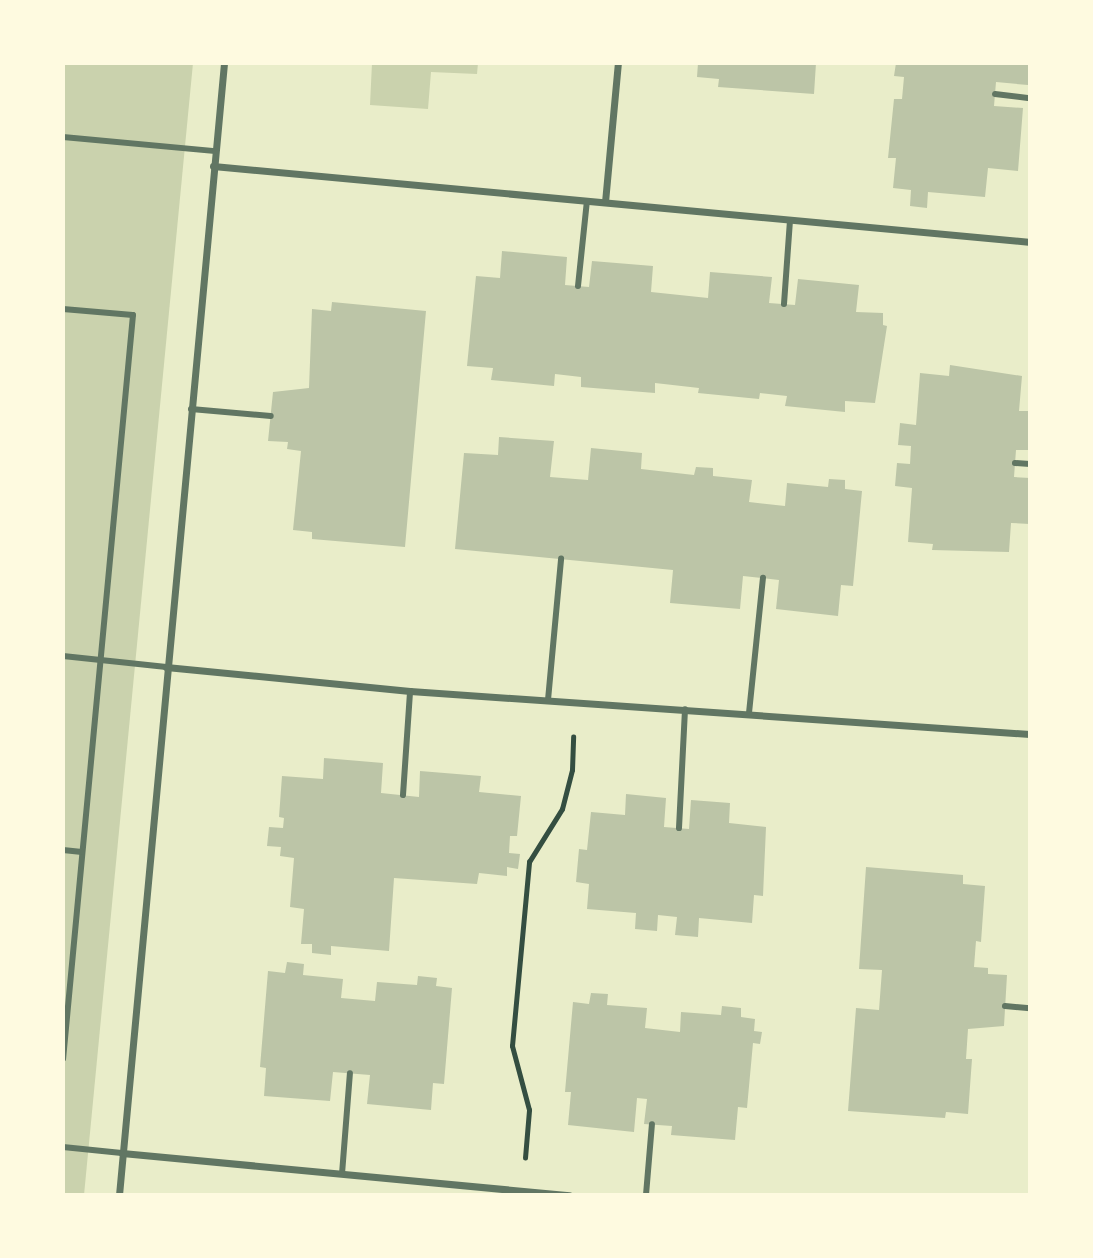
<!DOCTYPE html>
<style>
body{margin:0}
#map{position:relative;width:1093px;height:1258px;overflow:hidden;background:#e9edc9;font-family:Montserrat,sans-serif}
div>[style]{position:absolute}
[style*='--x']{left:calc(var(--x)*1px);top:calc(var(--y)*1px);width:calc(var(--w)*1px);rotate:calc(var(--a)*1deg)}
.green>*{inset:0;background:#cad2ad}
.building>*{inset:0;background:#bcc5a7}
.path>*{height:4.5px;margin:-2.25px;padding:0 2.25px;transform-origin:2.25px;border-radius:2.25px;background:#344e41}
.pedestrian>*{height:6px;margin:-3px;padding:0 3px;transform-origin:3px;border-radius:3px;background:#617663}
.minor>*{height:7px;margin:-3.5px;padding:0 3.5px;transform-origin:3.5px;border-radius:3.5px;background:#617663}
span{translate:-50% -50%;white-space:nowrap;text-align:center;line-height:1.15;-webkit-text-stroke:7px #fefae0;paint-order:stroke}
.frame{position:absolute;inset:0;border:65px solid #fefae0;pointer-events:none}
</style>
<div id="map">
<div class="green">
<div style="clip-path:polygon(63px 63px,193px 63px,84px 1195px,63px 1195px)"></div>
<div style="clip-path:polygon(372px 63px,478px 63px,477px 74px,431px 72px,428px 109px,370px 105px)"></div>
</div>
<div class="building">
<div style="clip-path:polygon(698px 63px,816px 63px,814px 94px,718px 87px,719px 79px,697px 77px)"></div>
<div style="clip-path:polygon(896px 63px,1030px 63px,1028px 85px,996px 82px,994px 106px,1023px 108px,1018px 171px,988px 168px,985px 197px,928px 192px,927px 208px,910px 206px,911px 190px,893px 188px,896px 158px,888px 158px,894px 99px,902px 99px,904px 77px,894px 76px)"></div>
<div style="clip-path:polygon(502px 251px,567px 257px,565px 285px,589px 287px,592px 261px,653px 266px,651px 292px,708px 298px,710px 272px,772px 277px,769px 303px,795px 305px,798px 279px,859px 285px,856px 312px,883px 313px,883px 325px,887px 326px,875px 403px,845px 401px,845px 412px,785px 406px,787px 396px,760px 393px,759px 399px,698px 393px,699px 388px,655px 383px,655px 393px,581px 387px,581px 377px,555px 374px,554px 386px,491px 380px,493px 368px,467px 366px,476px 276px,500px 278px)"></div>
<div style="clip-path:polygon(332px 302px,426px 311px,405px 547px,312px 539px,312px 532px,293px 530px,301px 451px,287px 449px,288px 442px,268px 441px,273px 392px,309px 388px,312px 309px,331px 311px)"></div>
<div style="clip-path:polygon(950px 365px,1022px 376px,1019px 411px,1030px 411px,1030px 450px,1016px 450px,1014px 477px,1030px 478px,1030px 524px,1011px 523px,1009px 552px,932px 550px,933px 544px,908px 542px,912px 488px,895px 486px,897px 463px,910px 464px,911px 446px,898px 445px,900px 423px,916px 425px,920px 373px,949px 376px)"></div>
<div style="clip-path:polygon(499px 437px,554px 441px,550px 477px,588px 480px,591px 448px,642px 453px,641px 469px,694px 475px,696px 467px,713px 468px,713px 476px,752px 480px,749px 502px,785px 506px,787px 483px,828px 487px,829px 479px,845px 480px,845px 489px,862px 491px,853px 586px,841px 585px,838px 616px,776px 609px,779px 580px,743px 576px,740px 609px,670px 603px,673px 570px,455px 549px,464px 453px,498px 455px)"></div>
<div style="clip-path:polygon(324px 758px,383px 763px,381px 793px,419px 797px,420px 771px,481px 776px,479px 792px,521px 796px,517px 836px,510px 836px,509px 853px,520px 854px,518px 869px,507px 867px,507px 876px,479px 873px,477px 884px,394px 878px,389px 951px,331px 946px,331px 955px,312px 953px,312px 944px,301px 944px,304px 909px,290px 907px,294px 858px,280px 856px,281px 847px,267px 846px,269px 827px,283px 828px,284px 818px,279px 817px,282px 776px,323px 779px)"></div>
<div style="clip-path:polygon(626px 794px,666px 798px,664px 827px,689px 829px,691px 800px,730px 803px,729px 823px,766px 827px,763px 896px,754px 895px,752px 923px,699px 918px,698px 937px,675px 935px,677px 917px,658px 915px,657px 931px,635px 929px,636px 913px,587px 909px,589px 884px,576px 882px,579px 849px,587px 850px,591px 812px,625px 815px)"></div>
<div style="clip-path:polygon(866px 867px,963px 875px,963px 884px,985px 886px,981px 942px,976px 941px,974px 967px,988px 968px,988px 974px,1007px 975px,1004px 1026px,968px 1029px,966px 1059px,972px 1059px,968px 1114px,946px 1112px,945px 1118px,848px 1111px,856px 1008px,879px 1010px,882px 970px,859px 969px)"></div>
<div style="clip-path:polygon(287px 962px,304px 964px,303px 975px,343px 979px,341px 998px,375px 1001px,377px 982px,417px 985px,418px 976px,437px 978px,436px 986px,452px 988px,444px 1084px,433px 1083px,431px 1110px,367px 1104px,370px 1075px,333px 1072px,330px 1101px,264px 1096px,266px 1068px,260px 1067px,268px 971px,285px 973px)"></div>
<div style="clip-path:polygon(591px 993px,608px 994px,607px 1005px,647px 1008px,645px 1028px,680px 1032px,681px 1012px,721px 1015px,722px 1006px,741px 1008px,741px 1017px,755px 1019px,754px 1031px,762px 1032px,760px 1044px,753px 1043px,747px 1108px,738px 1107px,735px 1140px,671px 1135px,672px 1126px,644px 1124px,647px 1099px,637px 1098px,634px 1132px,568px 1125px,571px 1092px,565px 1092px,573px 1002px,589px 1004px)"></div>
</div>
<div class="path">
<div style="--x:525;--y:1158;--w:48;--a:-85.2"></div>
<div style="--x:529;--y:1110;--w:66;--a:-104.9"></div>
<div style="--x:512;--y:1046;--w:185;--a:-84.7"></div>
<div style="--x:529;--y:862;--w:62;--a:-58.1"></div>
<div style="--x:562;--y:809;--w:40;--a:-75.6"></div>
<div style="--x:572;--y:770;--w:33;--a:-88"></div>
</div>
<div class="pedestrian">
<div style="--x:995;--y:94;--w:35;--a:7"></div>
<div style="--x:63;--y:137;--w:153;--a:5.3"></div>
<div style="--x:578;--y:286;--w:85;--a:-84"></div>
<div style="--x:784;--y:304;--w:84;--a:-85.9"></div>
<div style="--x:63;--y:309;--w:70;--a:4.9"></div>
<div style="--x:133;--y:315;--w:747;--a:95.37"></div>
<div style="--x:191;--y:409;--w:80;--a:5"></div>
<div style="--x:1015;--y:463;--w:15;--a:4"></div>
<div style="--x:63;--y:656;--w:104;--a:6.1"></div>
<div style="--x:548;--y:700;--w:142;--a:-84.7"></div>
<div style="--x:749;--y:713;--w:136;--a:-84.1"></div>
<div style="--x:403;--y:795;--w:104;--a:-86.1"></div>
<div style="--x:679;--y:828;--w:119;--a:-87.1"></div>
<div style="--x:63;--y:850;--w:19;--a:6"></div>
<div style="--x:1005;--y:1006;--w:25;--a:5"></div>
<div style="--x:63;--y:1147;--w:59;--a:5.8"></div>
<div style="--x:342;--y:1174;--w:101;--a:-85.5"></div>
<div style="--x:646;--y:1195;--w:71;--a:-85.2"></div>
</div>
<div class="minor">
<div style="--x:213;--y:166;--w:821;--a:5.31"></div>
<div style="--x:605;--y:202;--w:140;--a:-84.7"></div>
<div style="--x:166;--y:667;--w:245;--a:5.6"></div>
<div style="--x:410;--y:691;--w:621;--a:3.97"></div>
<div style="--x:122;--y:1153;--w:449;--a:5.4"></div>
<div style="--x:119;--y:1195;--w:1137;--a:-84.7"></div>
</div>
<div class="frame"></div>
</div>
